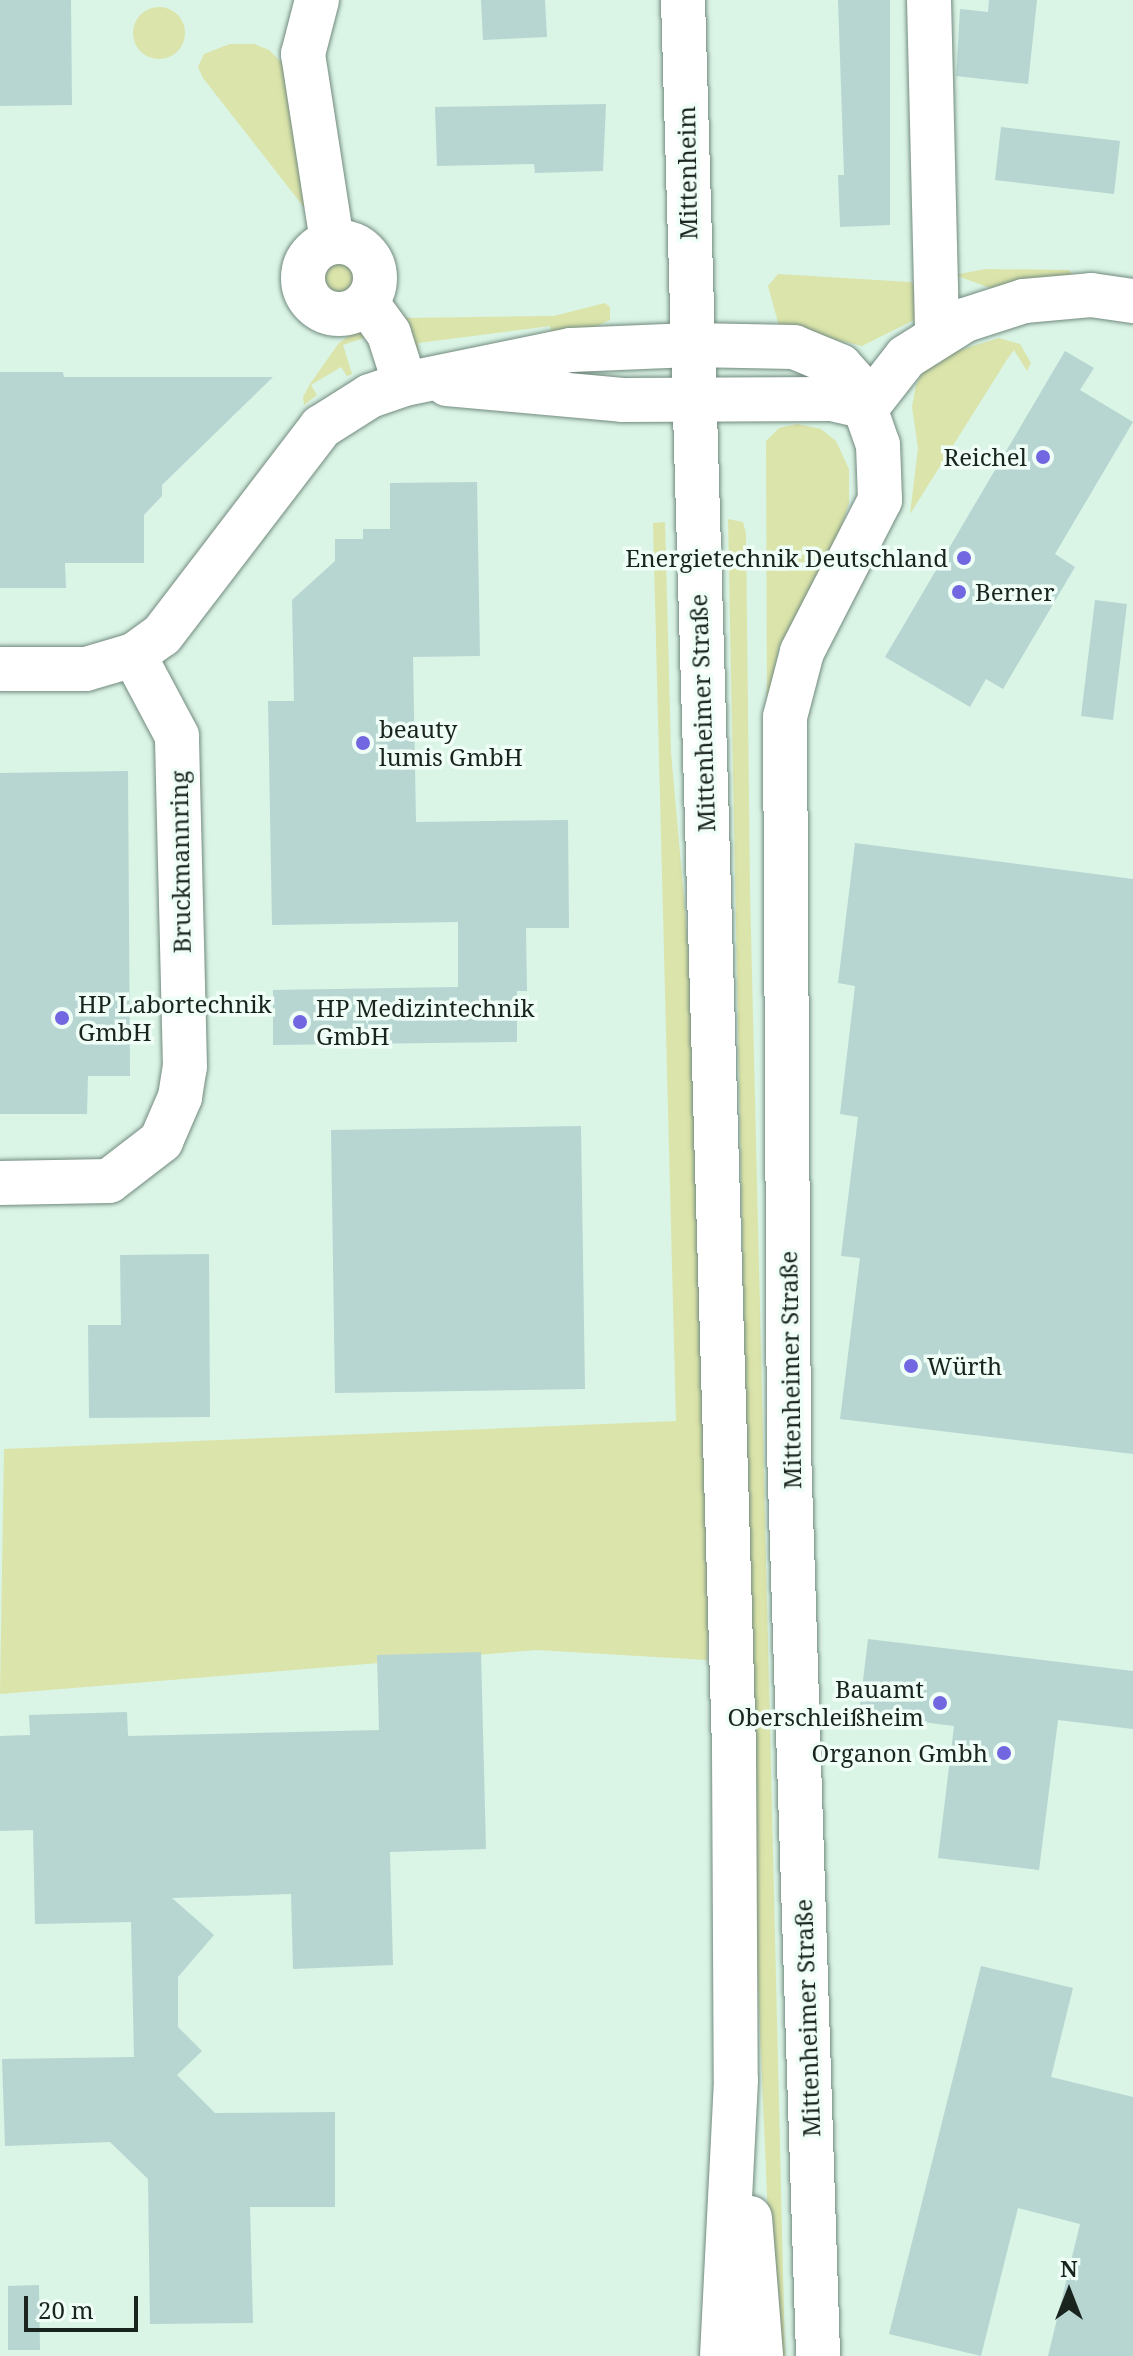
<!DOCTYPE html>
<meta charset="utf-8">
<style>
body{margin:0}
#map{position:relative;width:1133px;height:2356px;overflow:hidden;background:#daf4e6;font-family:"Noto Serif",serif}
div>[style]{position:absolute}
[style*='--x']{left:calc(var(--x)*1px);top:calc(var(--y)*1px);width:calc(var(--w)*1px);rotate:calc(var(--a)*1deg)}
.green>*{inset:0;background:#dbe4aa}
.round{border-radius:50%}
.building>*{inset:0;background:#b7d6d2}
.roads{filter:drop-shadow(0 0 2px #728a7e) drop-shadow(0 0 2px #728a7e)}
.minor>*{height:44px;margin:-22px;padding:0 22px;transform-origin:22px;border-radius:22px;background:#fff}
.minor>.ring{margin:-22px;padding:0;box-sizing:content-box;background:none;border:44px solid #fff;border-radius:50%}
.secondary>*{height:44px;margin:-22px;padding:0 22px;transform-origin:22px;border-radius:22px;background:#fff}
.dots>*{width:22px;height:22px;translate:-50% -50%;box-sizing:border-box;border:4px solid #effef6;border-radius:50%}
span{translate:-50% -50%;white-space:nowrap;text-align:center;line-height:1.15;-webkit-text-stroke:7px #effef6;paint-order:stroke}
.street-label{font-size:24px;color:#1a241f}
.poi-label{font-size:24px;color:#1a241f}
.right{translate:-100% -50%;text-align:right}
.left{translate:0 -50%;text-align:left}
.north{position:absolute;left:1029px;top:2252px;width:80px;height:80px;-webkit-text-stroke:6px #effef6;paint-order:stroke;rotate:0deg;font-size:22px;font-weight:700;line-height:32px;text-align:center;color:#1a241f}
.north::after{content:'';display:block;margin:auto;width:28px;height:36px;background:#1a241f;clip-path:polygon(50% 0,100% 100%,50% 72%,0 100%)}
.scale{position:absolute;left:24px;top:2296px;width:114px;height:36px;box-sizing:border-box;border:4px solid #1a241f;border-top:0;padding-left:10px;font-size:24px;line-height:28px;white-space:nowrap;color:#1a241f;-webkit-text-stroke:6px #effef6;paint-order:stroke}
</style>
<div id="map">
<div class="green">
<div class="round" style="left:133px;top:7px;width:52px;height:52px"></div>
<div style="clip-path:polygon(230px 44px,254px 44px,269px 50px,291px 72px,310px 215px,203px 78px,198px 67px,204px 54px)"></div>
<div class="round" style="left:315px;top:253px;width:48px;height:48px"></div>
<div style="clip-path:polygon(985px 269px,1070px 270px,1072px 276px,990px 288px,955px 275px)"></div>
<div style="clip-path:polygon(778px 274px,910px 282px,919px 286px,918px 318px,862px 346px,779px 326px,768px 286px)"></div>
<div style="clip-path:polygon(605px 303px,610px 307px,610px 320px,586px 331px,553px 337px,550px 326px,418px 343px,419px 354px,402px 318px,554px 316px)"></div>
<div style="clip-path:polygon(360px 327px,370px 336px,343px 345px,352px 374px,347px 376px,341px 367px,311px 385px,317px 395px,304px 405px,303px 397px,310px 384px,338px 344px)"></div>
<div style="clip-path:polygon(999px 338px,1020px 344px,1031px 363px,1027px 371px,1014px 350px,1008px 358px,910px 514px,918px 448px,912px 407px,916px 385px,923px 372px,947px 354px)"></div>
<div style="clip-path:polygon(797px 424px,821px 429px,836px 441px,849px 469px,849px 503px,834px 549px,779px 647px,767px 703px,766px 441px,779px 428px)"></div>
<div style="clip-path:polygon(728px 519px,743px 522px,746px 533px,750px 890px,785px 2356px,774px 2356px,756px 1940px)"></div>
<div style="clip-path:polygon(665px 522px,671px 752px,693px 1001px,711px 1564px,707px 1660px,536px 1650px,0 1694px,4px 1449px,676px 1421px,653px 523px)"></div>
</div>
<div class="building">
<div style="clip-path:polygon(0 0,71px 0,72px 105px,0 106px)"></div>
<div style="clip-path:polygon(481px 0,545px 0,547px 37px,483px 40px)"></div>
<div style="clip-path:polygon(838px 0,890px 0,890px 225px,840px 227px,838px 175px,844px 175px)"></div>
<div style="clip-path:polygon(989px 0,1037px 0,1028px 84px,956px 76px,960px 9px,988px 12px)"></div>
<div style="clip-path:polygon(606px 104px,603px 171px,535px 173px,534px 164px,437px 166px,435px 107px)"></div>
<div style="clip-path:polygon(1001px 127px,1120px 141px,1114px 194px,995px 180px)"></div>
<div style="clip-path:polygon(1065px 351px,1094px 368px,1080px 390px,1133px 422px,1055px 554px,1075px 567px,1003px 689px,986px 679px,970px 707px,885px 657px)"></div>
<div style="clip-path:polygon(0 372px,63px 372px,64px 377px,273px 377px,162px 485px,162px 496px,144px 515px,144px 563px,65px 563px,66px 588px,0 588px)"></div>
<div style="clip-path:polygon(477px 482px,480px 656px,413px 657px,416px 822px,568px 820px,569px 928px,526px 928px,527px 991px,517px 991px,517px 1042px,273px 1045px,273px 990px,458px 987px,458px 922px,272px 925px,268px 701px,294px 701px,292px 600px,335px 561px,335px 539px,363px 539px,363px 529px,390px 529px,390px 483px)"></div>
<div style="clip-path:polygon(1095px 600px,1127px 604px,1113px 720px,1081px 716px)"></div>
<div style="clip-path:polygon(128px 771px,130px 1076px,88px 1076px,87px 1114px,0 1114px,0 773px)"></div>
<div style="clip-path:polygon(855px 843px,1133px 879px,1133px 1454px,840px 1419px,860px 1258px,841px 1256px,858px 1117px,840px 1114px,855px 986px,838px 983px)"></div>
<div style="clip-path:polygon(581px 1126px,585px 1389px,335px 1393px,331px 1130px)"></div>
<div style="clip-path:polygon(209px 1254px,210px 1417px,89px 1418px,88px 1325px,121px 1325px,120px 1255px)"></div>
<div style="clip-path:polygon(868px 1639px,1133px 1671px,1133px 1729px,1058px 1720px,1039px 1870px,938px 1858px,954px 1726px,859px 1714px)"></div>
<div style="clip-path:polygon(481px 1652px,486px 1849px,390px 1852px,393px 1965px,293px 1969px,291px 1894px,172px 1898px,214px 1935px,178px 1977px,178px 2027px,202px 2051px,177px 2075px,215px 2113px,335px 2112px,335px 2207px,250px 2207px,253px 2323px,150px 2324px,148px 2179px,110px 2142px,5px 2146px,2px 2059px,134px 2057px,131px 1922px,35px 1924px,33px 1830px,0 1831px,0 1736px,30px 1735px,29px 1715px,127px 1712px,128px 1736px,379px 1730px,377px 1655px)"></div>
<div style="clip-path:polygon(981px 1966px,1073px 1988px,1051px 2077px,1133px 2097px,1133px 2356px,1048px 2356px,1080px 2224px,1018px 2208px,981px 2356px,889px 2334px)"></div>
<div style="clip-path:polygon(39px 2285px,40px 2350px,8px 2350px,8px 2286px)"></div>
</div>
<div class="roads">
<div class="minor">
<div style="--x:317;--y:0;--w:56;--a:104.5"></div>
<div style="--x:303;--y:54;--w:190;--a:81.2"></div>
<div style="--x:929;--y:0;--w:336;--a:88.6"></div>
<div class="ring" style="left:303px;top:242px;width:28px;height:28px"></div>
<div style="--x:366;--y:302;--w:39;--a:54"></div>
<div style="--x:389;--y:334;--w:52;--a:72.3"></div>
<div style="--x:447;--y:384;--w:176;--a:5.2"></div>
<div style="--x:622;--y:400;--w:210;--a:-0.3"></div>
<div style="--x:832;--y:399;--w:36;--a:13"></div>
<div style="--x:867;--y:407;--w:63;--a:-52"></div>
<div style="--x:906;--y:357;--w:70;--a:-32.1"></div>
<div style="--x:965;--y:320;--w:62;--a:-17.9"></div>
<div style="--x:1024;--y:301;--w:67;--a:-5.1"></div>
<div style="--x:1091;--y:295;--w:42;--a:8.1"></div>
<div style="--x:0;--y:669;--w:86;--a:0"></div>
<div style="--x:86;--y:669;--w:50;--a:-16.3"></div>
<div style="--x:134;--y:655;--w:34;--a:-36"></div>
<div style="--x:162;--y:635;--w:262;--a:-52.6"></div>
<div style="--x:321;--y:427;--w:58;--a:-32.3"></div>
<div style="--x:370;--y:396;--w:37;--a:-19"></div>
<div style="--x:405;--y:384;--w:169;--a:-11.6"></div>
<div style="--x:571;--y:350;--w:120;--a:-2.4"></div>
<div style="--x:691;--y:345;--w:103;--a:1.1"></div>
<div style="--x:794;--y:347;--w:50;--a:22.4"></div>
<div style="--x:840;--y:366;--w:25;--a:48"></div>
<div style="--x:857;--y:385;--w:64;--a:70.7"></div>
<div style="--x:878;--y:445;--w:55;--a:87.9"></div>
<div style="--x:880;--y:500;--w:171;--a:117.2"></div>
<div style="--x:802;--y:652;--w:67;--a:104.7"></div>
<div style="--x:785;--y:717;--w:734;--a:89.69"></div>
<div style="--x:789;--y:1451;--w:905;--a:88.16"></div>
<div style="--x:0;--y:1183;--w:109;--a:-1.1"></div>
<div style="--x:109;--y:1181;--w:66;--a:-37.6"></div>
<div style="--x:161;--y:1141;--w:48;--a:-66.6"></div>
<div style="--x:180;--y:1097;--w:30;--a:-81"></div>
<div style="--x:185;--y:1067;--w:331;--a:-91.4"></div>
<div style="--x:177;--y:736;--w:92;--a:-118"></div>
</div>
<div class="secondary">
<div style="--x:683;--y:0;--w:1752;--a:88.33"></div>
<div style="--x:734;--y:1751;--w:329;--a:89.7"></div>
<div style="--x:736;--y:2080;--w:276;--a:92.9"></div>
<div style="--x:750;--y:2218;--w:138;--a:85.4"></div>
</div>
</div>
<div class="dots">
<div style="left:1043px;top:457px;background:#7267e1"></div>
<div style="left:964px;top:558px;background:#7267e1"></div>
<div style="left:959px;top:592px;background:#7267e1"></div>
<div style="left:363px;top:743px;background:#7267e1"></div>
<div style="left:62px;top:1018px;background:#7267e1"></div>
<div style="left:300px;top:1022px;background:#7267e1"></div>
<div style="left:911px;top:1366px;background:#7267e1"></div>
<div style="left:940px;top:1703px;background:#7267e1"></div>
<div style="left:1004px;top:1753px;background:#7267e1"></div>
</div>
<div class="street-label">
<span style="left:687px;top:173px;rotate:-91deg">Mittenheim</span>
<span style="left:702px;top:713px;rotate:-92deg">Mittenheimer Straße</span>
<span style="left:180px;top:862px;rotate:-91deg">Bruckmannring</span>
<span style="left:790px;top:1370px;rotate:-91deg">Mittenheimer Straße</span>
<span style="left:807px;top:2018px;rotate:-92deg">Mittenheimer Straße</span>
</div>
<div class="poi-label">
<span class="right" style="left:1027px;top:457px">Reichel</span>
<span class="right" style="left:948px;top:558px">Energietechnik Deutschland</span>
<span class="left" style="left:975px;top:592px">Berner</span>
<span class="left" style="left:379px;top:743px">beauty<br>lumis GmbH</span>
<span class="left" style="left:78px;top:1018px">HP Labortechnik<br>GmbH</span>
<span class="left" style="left:316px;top:1022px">HP Medizintechnik<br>GmbH</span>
<span class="left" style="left:927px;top:1366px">Würth</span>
<span class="right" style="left:924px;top:1703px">Bauamt<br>Oberschleißheim</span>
<span class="right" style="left:988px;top:1753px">Organon Gmbh</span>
</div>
<div class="north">N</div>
<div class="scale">20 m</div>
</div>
